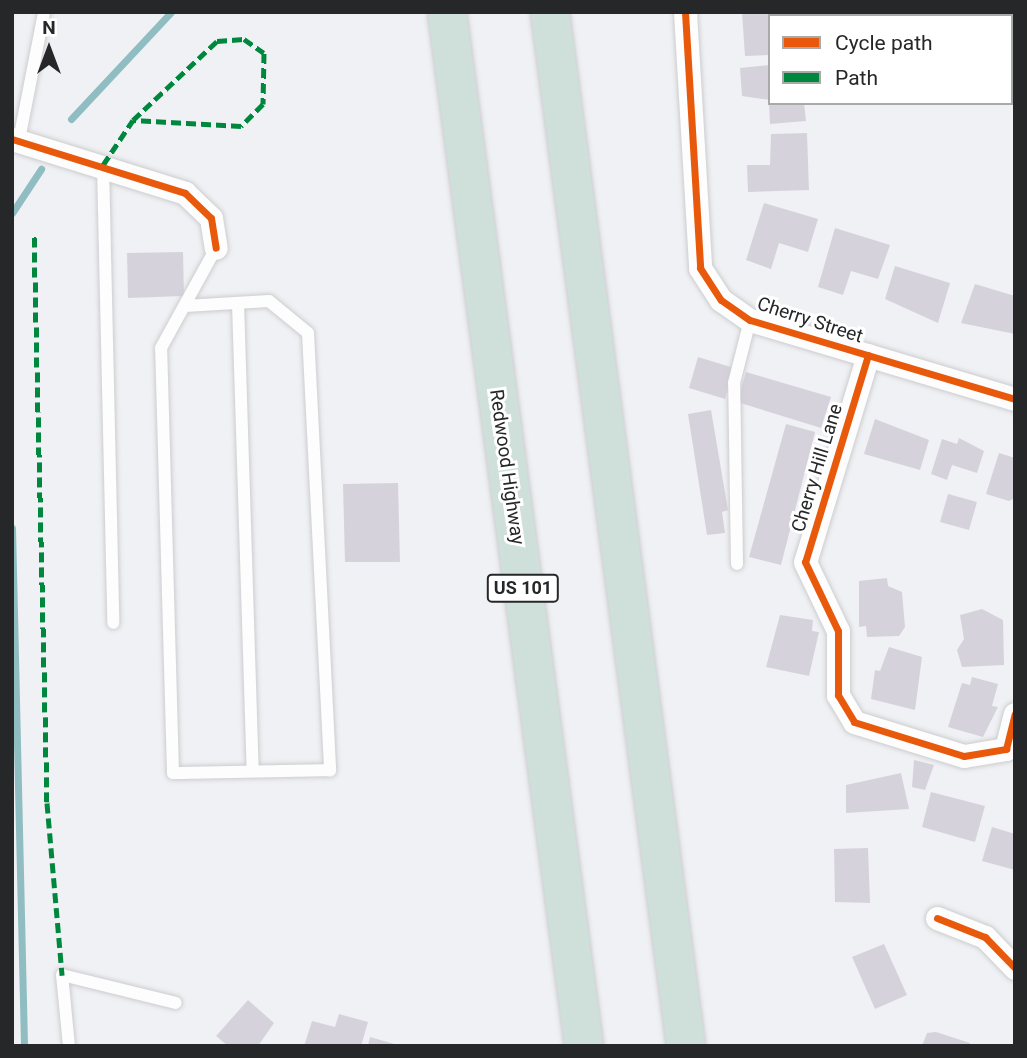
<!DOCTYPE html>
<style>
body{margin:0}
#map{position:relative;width:1027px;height:1058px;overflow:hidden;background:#f0f1f4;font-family:Roboto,sans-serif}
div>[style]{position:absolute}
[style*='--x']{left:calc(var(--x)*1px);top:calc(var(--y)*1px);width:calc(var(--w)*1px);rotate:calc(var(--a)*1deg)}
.stream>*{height:7px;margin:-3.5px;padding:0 3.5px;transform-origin:3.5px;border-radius:3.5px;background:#8fbdc1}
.building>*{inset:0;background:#d6d2dc}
.roads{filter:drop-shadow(0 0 2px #cdcdd0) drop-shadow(0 0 2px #cdcdd0)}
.service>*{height:12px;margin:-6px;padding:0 6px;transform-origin:6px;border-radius:6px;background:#fdfdfd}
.minor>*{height:23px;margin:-11.5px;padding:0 11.5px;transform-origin:11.5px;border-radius:11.5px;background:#fdfdfd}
.motorway>*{height:38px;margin:-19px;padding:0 19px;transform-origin:19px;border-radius:19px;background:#cfdfda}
.quiet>*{height:5px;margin-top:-2.5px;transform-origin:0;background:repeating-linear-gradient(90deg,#00873e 0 10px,transparent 0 15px)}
.cycleway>*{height:7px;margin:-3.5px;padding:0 3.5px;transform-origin:3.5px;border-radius:3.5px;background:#e8590c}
span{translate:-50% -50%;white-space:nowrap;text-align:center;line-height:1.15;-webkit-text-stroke:6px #fff;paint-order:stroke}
.shield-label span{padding:2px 5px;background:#fff;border:2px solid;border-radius:5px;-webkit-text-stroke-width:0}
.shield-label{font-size:18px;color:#262729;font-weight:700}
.street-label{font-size:19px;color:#262729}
.frame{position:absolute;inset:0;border:14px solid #262729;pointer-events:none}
.legend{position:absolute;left:768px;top:14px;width:245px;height:91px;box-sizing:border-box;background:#fff;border:2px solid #a8a9a9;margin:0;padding:9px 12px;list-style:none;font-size:21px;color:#262729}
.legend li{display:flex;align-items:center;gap:14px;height:35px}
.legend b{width:35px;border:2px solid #a8a9a9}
.north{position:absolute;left:14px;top:14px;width:70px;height:70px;-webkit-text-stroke:5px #fff;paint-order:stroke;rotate:0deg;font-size:19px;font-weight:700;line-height:28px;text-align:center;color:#262729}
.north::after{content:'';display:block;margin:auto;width:24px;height:32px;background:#262729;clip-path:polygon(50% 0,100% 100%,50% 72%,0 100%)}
</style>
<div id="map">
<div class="stream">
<div style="--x:71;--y:119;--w:146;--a:-46.9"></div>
<div style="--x:12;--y:213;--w:53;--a:-56.6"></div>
<div style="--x:12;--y:528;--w:518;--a:88.67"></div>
</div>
<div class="building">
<div style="clip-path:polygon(742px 12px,775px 12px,770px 55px,745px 56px)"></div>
<div style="clip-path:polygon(770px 65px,770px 100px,742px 96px,740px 68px)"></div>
<div style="clip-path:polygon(769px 103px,804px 103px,806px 121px,770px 124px)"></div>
<div style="clip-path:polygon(807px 133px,809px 190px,748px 192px,747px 165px,770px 165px,771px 134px)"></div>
<div style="clip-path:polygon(764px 203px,818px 219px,808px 252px,779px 243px,771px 269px,746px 260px)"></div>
<div style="clip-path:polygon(835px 228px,890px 245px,878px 279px,851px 271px,843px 295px,818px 287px)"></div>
<div style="clip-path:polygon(183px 252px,184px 296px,128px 298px,127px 253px)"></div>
<div style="clip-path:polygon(895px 266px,950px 283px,938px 323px,885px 299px)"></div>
<div style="clip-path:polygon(975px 284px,1015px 296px,1015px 334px,961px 323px)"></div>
<div style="clip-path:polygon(698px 357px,734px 368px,725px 399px,689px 388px)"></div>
<div style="clip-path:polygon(746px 372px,831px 397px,821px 428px,737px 402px)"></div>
<div style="clip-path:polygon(711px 410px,728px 510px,722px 512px,725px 533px,707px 535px,688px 414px)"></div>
<div style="clip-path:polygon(875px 419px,929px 440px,920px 470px,864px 454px)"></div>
<div style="clip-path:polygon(786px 424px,815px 432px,781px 565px,749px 557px)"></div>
<div style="clip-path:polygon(959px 438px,984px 451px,977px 473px,952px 465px,947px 480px,931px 474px,942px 439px,957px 444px)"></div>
<div style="clip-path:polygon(999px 453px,1015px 458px,1015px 498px,1009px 501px,986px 494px)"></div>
<div style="clip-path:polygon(398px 483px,400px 562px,345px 562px,343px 484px)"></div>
<div style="clip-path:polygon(948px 494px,977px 502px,969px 530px,940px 522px)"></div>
<div style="clip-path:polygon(887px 578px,888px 586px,902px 592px,905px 627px,899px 636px,867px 637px,866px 626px,859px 627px,859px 581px)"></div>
<div style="clip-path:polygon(982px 609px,1003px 620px,1004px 665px,962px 667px,957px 650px,964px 639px,960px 615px)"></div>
<div style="clip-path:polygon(780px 615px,813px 620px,812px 631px,819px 632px,809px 676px,766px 667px)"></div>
<div style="clip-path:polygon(889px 647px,922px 657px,915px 710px,871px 699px,875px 670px,880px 671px)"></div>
<div style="clip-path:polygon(972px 677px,998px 684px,992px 706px,998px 707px,983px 737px,948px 727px,962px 683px,970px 685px)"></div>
<div style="clip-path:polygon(914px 760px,934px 765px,925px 790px,912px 787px)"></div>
<div style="clip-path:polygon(901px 773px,909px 809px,846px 813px,846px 785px)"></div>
<div style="clip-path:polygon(931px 792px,985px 806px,975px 842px,922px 827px)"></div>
<div style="clip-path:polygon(992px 827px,1015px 834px,1015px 870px,982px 861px)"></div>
<div style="clip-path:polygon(868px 848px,870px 903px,835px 902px,834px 849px)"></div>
<div style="clip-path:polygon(884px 944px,907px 995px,875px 1009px,852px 957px)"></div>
<div style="clip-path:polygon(248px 1000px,274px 1023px,258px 1046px,228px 1046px,216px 1036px)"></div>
<div style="clip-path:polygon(339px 1014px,368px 1022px,361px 1046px,304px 1046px,312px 1021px,335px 1027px)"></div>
<div style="clip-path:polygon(936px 1032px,970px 1043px,970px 1046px,922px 1046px,927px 1033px)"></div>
<div style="clip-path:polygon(370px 1037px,398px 1045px,398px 1046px,368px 1046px)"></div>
</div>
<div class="roads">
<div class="service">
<div style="--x:19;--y:140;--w:130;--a:-78.9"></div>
<div style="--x:103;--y:165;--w:458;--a:88.7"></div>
<div style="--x:238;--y:303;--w:468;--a:88.2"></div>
<div style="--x:185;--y:306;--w:84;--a:-3.4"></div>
<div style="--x:269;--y:301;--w:50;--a:39.4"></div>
<div style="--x:308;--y:333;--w:438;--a:87.1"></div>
<div style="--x:330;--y:770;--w:157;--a:178.9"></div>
<div style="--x:173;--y:773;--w:425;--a:-91.6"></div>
<div style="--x:161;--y:348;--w:114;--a:-61.2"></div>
<div style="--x:737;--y:564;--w:181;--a:-90.9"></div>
<div style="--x:734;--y:383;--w:65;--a:-75.7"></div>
<div style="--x:69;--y:1046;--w:71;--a:-95.6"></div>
<div style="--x:62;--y:975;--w:117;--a:13.8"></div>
</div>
<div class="minor">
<div style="--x:685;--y:12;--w:256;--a:86.6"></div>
<div style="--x:700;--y:268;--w:38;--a:57"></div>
<div style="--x:721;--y:300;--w:35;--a:35"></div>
<div style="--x:750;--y:320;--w:277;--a:16.6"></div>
<div style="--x:12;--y:139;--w:181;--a:17.3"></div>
<div style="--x:185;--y:193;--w:36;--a:44"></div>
<div style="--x:211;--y:218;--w:30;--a:81"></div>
<div style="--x:868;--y:355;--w:216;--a:106.9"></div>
<div style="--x:805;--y:562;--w:76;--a:64.4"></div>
<div style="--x:838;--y:631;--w:64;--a:90"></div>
<div style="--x:838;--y:695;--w:31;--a:59"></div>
<div style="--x:854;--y:722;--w:115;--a:17.2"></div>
<div style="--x:964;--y:756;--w:43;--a:-9.5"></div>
<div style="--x:1006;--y:749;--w:36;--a:-76"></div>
<div style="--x:937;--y:918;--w:52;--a:21.6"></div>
<div style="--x:985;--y:937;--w:43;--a:45.9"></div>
</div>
<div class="motorway">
<div style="--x:447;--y:12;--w:1043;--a:82.45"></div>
<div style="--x:550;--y:12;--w:1043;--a:82.51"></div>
</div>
</div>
<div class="quiet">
<div style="--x:103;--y:165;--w:54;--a:-56.3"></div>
<div style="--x:133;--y:120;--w:115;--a:-43.2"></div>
<div style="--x:217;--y:41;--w:27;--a:-4"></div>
<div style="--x:244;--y:39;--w:24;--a:35"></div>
<div style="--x:264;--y:53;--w:51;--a:91.1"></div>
<div style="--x:263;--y:104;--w:31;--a:135"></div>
<div style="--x:241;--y:126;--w:108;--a:-176.8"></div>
<div style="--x:34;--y:237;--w:566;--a:88.68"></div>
<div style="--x:47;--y:803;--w:173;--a:85"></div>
</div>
<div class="cycleway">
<div style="--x:685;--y:12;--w:256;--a:86.6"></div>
<div style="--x:700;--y:268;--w:38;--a:57"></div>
<div style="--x:721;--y:300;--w:35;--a:35"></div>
<div style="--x:750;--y:320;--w:277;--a:16.6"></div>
<div style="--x:12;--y:139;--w:181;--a:17.3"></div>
<div style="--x:185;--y:193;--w:36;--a:44"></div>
<div style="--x:211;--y:218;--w:30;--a:81"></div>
<div style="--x:868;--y:355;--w:216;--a:106.9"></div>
<div style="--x:805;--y:562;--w:76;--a:64.4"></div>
<div style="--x:838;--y:631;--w:64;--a:90"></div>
<div style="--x:838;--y:695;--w:31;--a:59"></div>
<div style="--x:854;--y:722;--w:115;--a:17.2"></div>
<div style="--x:964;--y:756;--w:43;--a:-9.5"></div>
<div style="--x:1006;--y:749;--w:36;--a:-76"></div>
<div style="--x:937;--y:918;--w:52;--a:21.6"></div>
<div style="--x:985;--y:937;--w:43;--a:45.9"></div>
</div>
<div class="shield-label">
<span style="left:523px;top:588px">US 101</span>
</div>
<div class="street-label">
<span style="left:810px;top:320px;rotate:18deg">Cherry Street</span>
<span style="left:507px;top:467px;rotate:82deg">Redwood Highway</span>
<span style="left:817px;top:468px;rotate:-73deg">Cherry Hill Lane</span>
</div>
<div class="frame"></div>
<ul class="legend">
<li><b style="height:9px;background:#e8590c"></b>Cycle path</li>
<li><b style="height:9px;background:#00873e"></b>Path</li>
</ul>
<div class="north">N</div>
</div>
